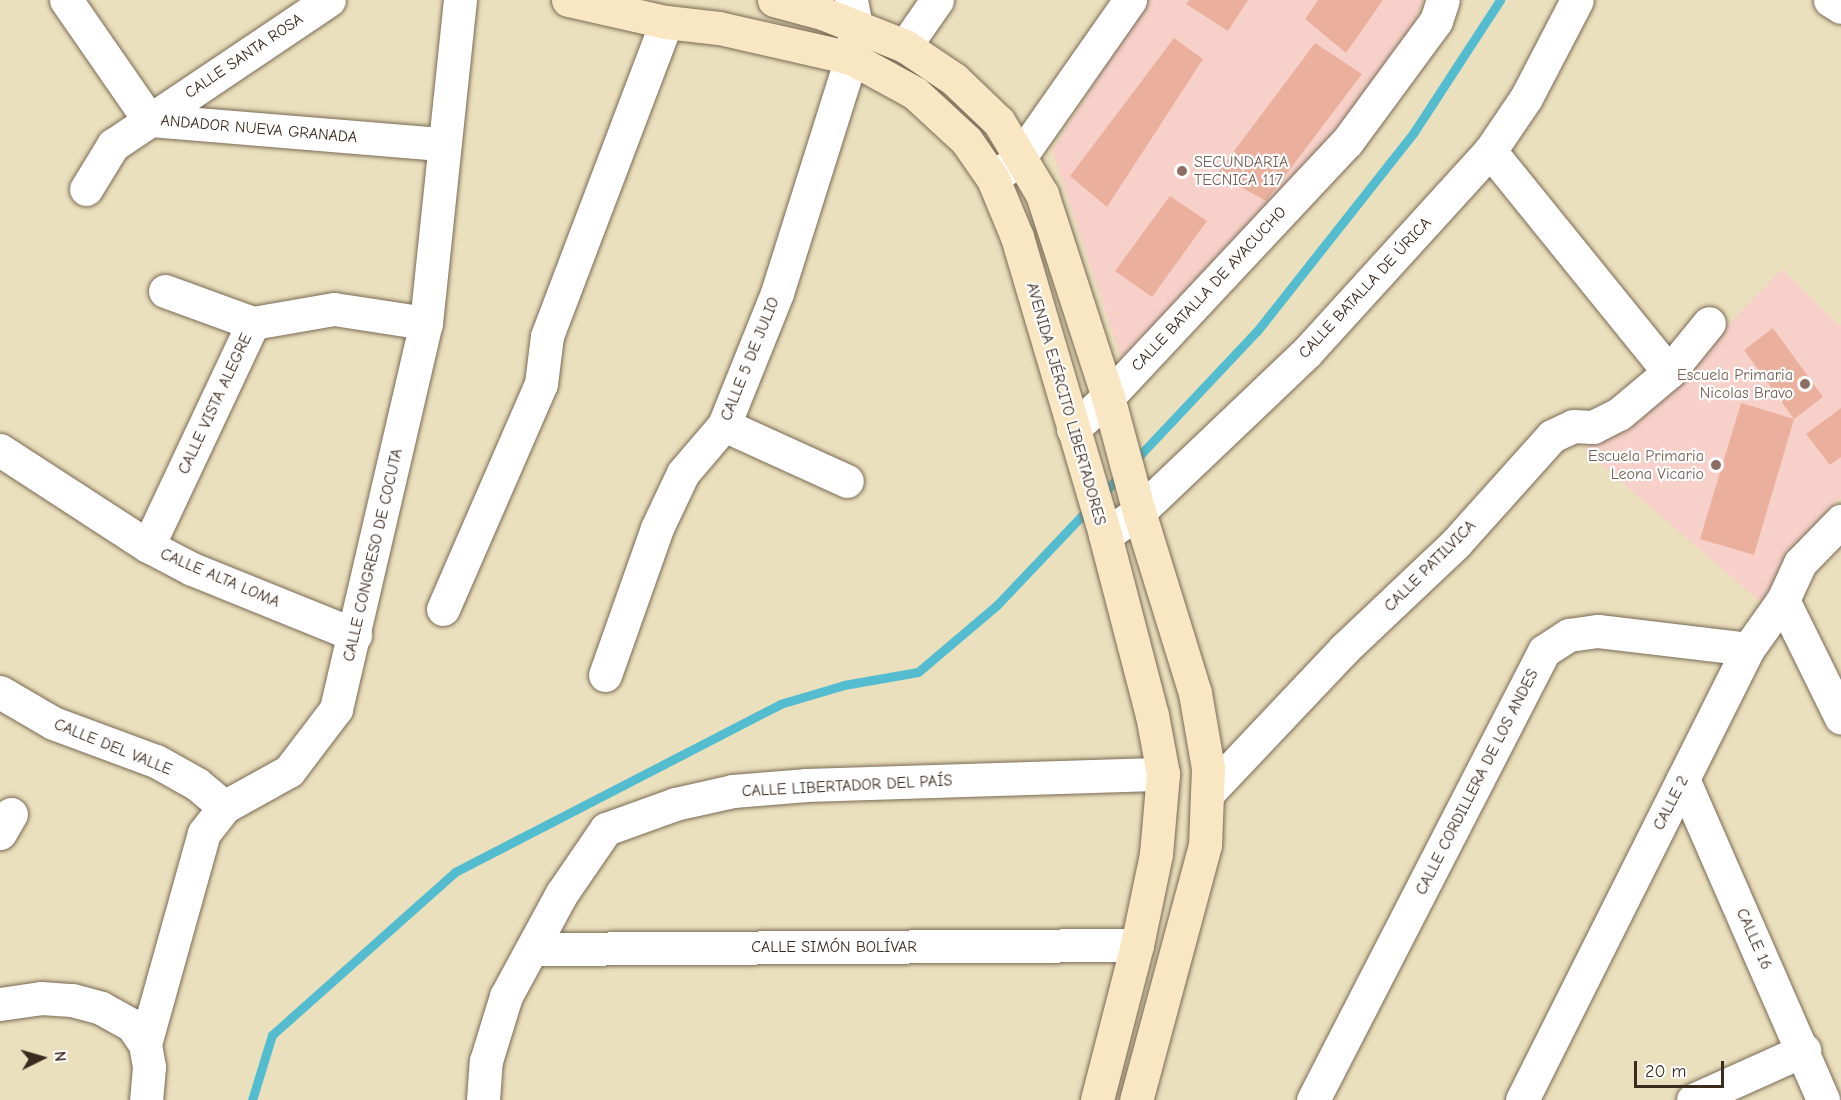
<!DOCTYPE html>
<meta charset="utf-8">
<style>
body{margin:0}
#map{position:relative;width:1841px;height:1100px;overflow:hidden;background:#ebe0bd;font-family:"Comic Neue",sans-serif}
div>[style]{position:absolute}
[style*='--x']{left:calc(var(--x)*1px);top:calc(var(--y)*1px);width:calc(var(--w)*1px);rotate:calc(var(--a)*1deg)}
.built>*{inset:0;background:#f7d1c9}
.stream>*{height:9px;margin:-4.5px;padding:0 4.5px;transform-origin:4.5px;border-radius:4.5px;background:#53bdcf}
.building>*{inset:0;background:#ebb09d}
.roads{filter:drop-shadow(0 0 2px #796a56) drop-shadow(0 0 2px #796a56)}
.minor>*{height:33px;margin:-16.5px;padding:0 16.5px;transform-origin:16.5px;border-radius:16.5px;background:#fff}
.tertiary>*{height:33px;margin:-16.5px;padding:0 16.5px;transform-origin:16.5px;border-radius:16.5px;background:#fff}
.secondary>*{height:33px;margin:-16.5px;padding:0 16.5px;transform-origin:16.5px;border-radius:16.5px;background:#f9e7c3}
.dots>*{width:16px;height:16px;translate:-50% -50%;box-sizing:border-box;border:3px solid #fff;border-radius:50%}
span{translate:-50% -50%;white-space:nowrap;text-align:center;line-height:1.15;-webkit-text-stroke:4.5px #fff;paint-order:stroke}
.street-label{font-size:16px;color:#3b2a1e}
.education-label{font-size:16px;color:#785e54}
.left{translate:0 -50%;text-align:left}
.right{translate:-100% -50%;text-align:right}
.north{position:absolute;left:12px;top:1028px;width:60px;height:60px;-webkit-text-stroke:4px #fff;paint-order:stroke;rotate:85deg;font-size:16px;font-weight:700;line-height:24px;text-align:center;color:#3b2a1e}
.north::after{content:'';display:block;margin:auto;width:21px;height:27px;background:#3b2a1e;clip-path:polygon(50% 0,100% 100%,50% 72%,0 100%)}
.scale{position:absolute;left:1634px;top:1061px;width:90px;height:27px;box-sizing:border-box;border:3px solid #3b2a1e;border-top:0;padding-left:8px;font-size:18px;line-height:21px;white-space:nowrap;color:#3b2a1e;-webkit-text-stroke:4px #fff;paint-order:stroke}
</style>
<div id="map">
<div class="built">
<div style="clip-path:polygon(1149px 0,1424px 0,1412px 28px,1367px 98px,1123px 365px,1052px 150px)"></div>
<div style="clip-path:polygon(1782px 269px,1841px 327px,1841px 497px,1785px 554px,1764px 605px,1584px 450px,1726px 327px)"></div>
</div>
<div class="stream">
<div style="--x:1140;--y:455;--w:170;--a:-46.7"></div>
<div style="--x:1257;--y:331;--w:253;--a:-51.7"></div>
<div style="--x:1414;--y:132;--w:158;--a:-56.9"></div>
<div style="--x:1100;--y:497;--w:22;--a:-47"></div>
<div style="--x:252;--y:1100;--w:68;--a:-72.9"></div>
<div style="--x:272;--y:1035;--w:245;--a:-41.7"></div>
<div style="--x:455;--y:872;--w:366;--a:-27.3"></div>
<div style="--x:780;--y:704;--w:67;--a:-16.5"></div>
<div style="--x:844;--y:685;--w:75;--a:-10"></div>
<div style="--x:918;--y:672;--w:104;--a:-40.3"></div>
<div style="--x:997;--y:605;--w:135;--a:-46.5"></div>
</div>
<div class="building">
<div style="clip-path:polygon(1189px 0,1248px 0,1228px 31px,1186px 4px)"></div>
<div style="clip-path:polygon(1318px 0,1383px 0,1346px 53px,1305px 19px)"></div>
<div style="clip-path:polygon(1174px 38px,1203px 59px,1107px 207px,1070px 176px)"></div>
<div style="clip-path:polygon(1315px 43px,1362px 74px,1266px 201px,1217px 174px)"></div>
<div style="clip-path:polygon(1170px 196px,1207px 221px,1152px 297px,1115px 271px)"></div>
<div style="clip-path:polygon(1773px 328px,1823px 397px,1794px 419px,1744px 350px)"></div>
<div style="clip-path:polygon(1741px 403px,1794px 419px,1754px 555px,1700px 539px)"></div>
<div style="clip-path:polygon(1841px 408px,1841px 457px,1830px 465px,1806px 434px)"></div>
</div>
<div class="roads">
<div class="minor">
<div style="--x:66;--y:0;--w:146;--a:55.3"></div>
<div style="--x:149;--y:120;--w:294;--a:4.7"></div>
<div style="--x:1830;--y:0;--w:13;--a:32"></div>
<div style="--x:905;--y:46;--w:56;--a:-55.2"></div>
<div style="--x:1490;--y:151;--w:284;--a:51"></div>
<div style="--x:993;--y:179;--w:35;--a:-39"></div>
<div style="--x:1020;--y:157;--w:192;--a:-55"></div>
<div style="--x:86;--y:189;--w:52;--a:-58.5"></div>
<div style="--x:113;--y:145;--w:260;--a:-33.9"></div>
<div style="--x:165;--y:291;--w:94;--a:20"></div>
<div style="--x:253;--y:323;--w:82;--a:-9.8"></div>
<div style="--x:334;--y:309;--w:93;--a:8.7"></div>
<div style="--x:724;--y:425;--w:135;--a:24.5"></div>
<div style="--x:1073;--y:429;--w:47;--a:-42.4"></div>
<div style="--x:1108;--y:397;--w:349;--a:-46.9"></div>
<div style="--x:1347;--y:142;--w:150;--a:-53.7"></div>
<div style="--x:1436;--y:21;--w:22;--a:-72"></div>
<div style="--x:0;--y:450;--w:176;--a:33"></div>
<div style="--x:148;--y:546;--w:50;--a:27.6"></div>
<div style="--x:192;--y:569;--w:176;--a:22"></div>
<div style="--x:1105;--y:535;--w:41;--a:-34.1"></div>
<div style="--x:1139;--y:512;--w:232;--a:-43.6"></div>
<div style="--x:1307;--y:352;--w:272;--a:-47.7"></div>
<div style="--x:1490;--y:151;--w:64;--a:-55.8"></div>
<div style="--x:1526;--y:98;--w:110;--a:-62.5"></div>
<div style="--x:148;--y:546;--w:246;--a:-64.8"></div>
<div style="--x:1783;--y:600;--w:131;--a:63.8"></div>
<div style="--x:443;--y:609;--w:245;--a:-66.5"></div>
<div style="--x:541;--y:384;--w:48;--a:-82.9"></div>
<div style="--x:547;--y:336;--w:336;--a:-69.2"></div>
<div style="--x:605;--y:675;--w:156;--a:-70.5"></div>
<div style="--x:657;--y:528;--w:61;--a:-64.7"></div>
<div style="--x:683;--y:473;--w:63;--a:-49.5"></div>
<div style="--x:724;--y:425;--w:142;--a:-68.1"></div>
<div style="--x:777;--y:293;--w:246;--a:-72.5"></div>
<div style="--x:851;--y:58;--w:32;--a:-81"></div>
<div style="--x:856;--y:26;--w:26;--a:-101"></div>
<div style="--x:0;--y:692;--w:61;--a:30.3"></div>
<div style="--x:53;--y:723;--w:110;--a:20.3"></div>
<div style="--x:156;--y:761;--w:47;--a:29.3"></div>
<div style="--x:197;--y:784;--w:35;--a:40"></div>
<div style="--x:1683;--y:779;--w:350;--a:66.4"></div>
<div style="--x:1208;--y:793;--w:198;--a:-46.6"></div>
<div style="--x:1344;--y:649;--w:154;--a:-43.4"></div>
<div style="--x:1456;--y:543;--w:144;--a:-48.1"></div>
<div style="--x:1552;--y:436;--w:23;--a:-25"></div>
<div style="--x:1573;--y:426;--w:20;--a:3"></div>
<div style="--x:1593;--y:427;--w:29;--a:-27"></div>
<div style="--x:1619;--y:414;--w:65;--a:-40"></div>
<div style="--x:1669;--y:372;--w:63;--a:-50.8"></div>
<div style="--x:0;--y:833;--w:22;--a:-60"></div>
<div style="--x:532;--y:949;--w:605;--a:-0.38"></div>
<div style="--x:145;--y:1044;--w:219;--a:-74.4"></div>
<div style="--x:204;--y:833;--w:33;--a:-52"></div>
<div style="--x:224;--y:807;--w:74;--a:-29"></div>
<div style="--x:289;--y:771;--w:78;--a:-52.8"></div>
<div style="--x:336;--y:709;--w:396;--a:-76.9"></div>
<div style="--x:426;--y:323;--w:325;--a:-84"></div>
<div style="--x:483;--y:1100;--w:39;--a:-86"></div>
<div style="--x:486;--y:1061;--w:68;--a:-72.9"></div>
<div style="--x:506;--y:996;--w:117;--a:-61.5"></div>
<div style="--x:562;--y:893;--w:78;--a:-55.5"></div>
<div style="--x:606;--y:829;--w:73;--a:-19.9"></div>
<div style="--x:675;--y:804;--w:59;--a:-12.6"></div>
<div style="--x:733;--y:791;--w:74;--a:-4.6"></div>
<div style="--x:807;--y:785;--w:356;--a:-1.8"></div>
<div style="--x:1313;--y:1100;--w:505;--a:-62.78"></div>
<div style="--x:1544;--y:651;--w:30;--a:-33"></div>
<div style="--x:1569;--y:635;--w:29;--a:-8"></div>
<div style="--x:1598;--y:631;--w:151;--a:6.8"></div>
<div style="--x:1522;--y:1100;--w:504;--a:-63.38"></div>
<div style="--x:1748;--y:649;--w:60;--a:-54.5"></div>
<div style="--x:1783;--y:600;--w:41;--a:-65.3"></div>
<div style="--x:1800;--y:563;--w:59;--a:-45.7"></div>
<div style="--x:1693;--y:1100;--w:122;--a:-24.2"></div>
</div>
<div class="tertiary">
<div style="--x:0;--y:1004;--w:41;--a:-8.3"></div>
<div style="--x:41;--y:998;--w:31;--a:4"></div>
<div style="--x:72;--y:1000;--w:30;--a:15"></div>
<div style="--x:101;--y:1008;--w:35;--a:29"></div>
<div style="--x:132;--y:1025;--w:23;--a:56"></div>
<div style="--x:145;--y:1044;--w:23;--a:80"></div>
<div style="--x:149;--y:1067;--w:33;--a:95"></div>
</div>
<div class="secondary">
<div style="--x:568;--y:0;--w:100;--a:12.7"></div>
<div style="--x:666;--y:22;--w:53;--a:6.5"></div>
<div style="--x:719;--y:28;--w:135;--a:12.8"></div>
<div style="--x:851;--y:58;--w:73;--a:28.7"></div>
<div style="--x:915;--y:93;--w:69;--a:42.7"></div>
<div style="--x:966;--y:140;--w:47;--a:55.3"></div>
<div style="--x:993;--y:179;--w:63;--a:67.5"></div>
<div style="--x:1017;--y:237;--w:311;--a:73.5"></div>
<div style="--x:1105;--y:535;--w:186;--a:75.4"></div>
<div style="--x:1152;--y:715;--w:60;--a:79.4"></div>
<div style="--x:1163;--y:774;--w:80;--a:95"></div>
<div style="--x:1156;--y:854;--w:93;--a:101.8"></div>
<div style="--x:1137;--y:945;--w:160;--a:104.5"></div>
<div style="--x:774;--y:0;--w:50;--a:15.2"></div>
<div style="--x:822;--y:13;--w:89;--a:21.7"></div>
<div style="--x:905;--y:46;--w:59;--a:34"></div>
<div style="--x:954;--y:79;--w:62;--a:43.7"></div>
<div style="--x:999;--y:122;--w:84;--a:59.2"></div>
<div style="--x:1042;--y:194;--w:213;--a:72"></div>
<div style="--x:1108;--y:397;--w:119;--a:74.9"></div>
<div style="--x:1139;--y:512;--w:189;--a:72.8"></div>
<div style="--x:1195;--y:693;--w:76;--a:80.2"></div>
<div style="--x:1208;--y:768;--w:77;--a:92.2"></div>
<div style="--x:1205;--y:845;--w:264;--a:105.1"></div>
</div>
</div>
<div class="dots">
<div style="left:1182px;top:171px;background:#8d6e63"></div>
<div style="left:1805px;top:384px;background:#8d6e63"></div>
<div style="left:1716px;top:465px;background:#8d6e63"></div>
</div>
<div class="street-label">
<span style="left:244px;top:56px;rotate:-34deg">CALLE SANTA ROSA</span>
<span style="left:259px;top:129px;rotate:5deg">ANDADOR NUEVA GRANADA</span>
<span style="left:1365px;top:288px;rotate:-47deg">CALLE BATALLA DE ÚRICA</span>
<span style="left:1209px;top:289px;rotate:-47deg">CALLE BATALLA DE AYACUCHO</span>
<span style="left:750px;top:359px;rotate:-68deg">CALLE 5 DE JULIO</span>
<span style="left:215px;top:404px;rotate:-65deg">CALLE VISTA ALEGRE</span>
<span style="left:1066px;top:404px;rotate:74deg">AVENIDA EJÉRCITO LIBERTADORES</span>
<span style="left:373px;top:555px;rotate:-77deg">CALLE CONGRESO DE COCUTA</span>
<span style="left:1430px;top:566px;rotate:-45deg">CALLE PATILVICA</span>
<span style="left:220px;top:578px;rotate:23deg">CALLE ALTA LOMA</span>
<span style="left:113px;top:747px;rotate:22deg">CALLE DEL VALLE</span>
<span style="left:1477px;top:782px;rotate:-63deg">CALLE CORDILLERA DE LOS ANDES</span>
<span style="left:847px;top:786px;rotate:-3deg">CALLE LIBERTADOR DEL PAÍS</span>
<span style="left:1671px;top:803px;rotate:-63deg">CALLE 2</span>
<span style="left:1754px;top:939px;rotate:66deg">CALLE 16</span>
<span style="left:834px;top:947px">CALLE SIMÓN BOLÍVAR</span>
</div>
<div class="education-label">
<span class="left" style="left:1194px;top:171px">SECUNDARIA<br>TECNICA 117</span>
<span class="right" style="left:1793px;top:384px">Escuela Primaria<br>Nicolas Bravo</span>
<span class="right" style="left:1704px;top:465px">Escuela Primaria<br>Leona Vicario</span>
</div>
<div class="north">N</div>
<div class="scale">20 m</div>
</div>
